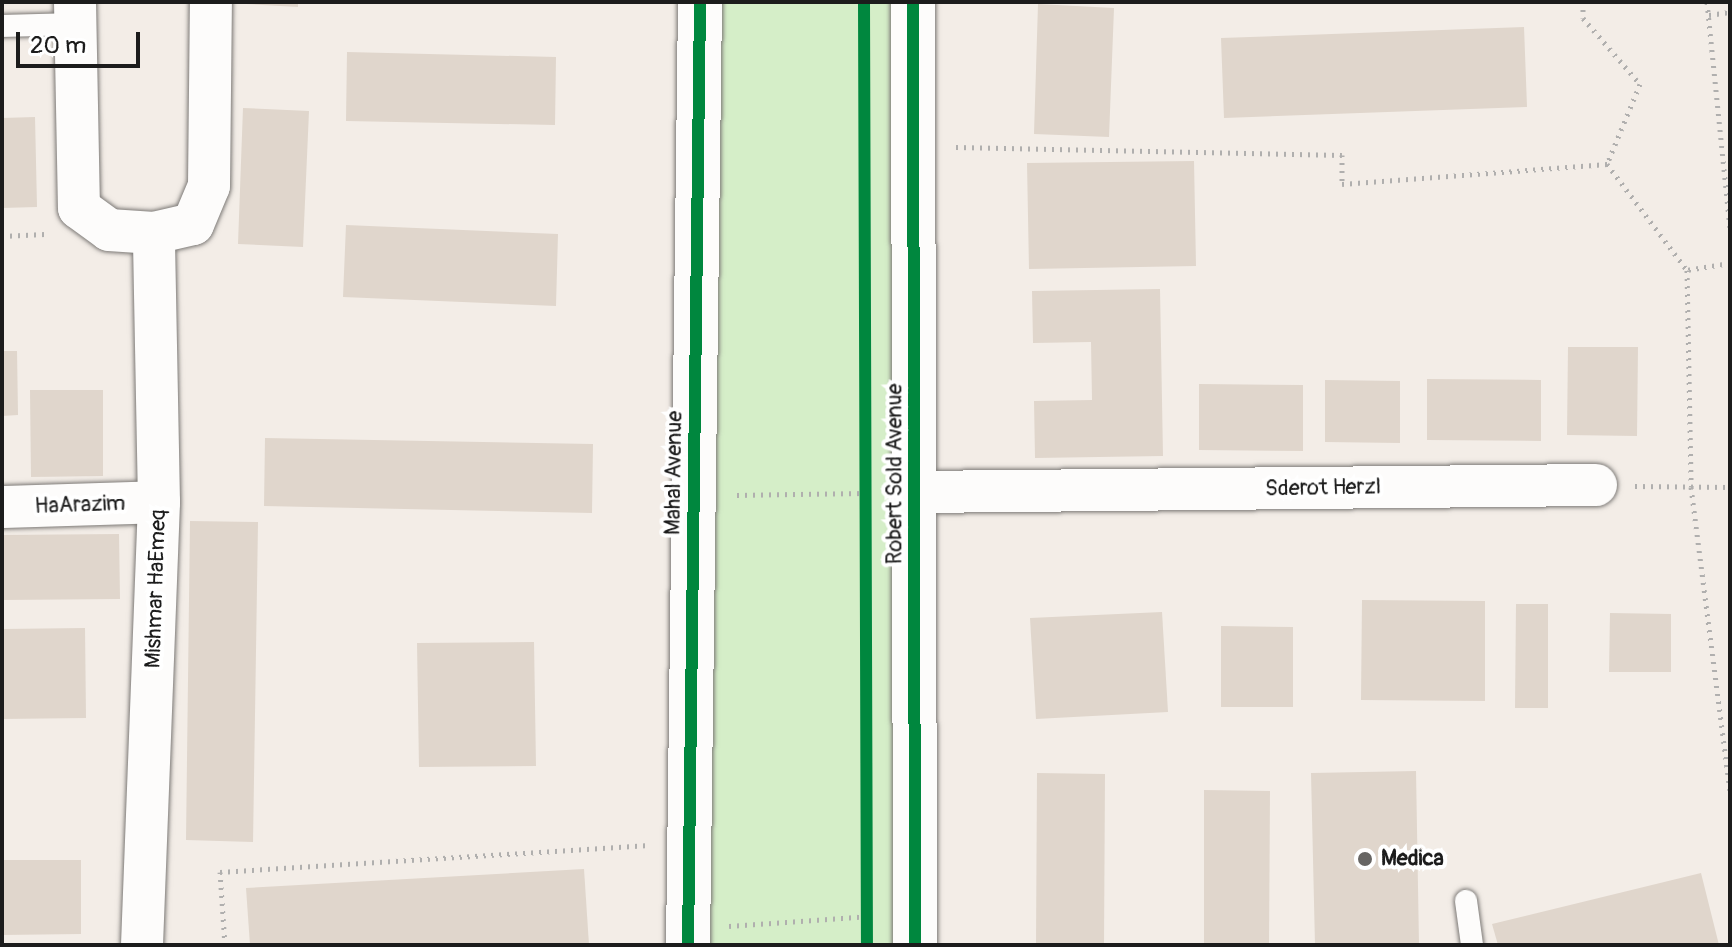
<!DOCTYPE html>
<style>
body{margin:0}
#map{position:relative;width:1732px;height:947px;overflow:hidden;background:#f3ede7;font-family:Pangolin,sans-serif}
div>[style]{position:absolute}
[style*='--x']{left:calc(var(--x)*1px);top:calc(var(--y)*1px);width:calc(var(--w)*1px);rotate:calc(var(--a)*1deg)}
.green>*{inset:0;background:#d5eec8}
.building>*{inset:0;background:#e0d6cc}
.path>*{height:5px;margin-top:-2.5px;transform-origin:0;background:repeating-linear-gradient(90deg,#b0afae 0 2px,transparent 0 8px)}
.roads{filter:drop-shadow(0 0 2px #7d7a77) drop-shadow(0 0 2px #7d7a77)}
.service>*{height:22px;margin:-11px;padding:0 11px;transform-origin:11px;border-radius:11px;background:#fdfcfb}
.minor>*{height:42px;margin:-21px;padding:0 21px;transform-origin:21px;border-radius:21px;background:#fdfcfb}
.tertiary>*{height:44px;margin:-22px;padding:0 22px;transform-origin:22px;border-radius:22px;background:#fdfcfb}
.cycleway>*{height:12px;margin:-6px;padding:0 6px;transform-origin:6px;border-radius:6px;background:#00873e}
.dots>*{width:22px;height:22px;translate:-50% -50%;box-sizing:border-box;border:4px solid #fff;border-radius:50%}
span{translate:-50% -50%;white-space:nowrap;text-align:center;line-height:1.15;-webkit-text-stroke:8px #fff;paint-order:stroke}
.street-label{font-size:22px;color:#1c1c1c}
.poi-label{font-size:22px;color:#1c1c1c;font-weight:700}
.left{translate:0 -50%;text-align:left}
.frame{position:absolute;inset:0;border:4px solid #1c1c1c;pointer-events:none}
.scale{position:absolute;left:16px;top:32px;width:124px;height:36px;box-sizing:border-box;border:4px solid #1c1c1c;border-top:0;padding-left:10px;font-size:24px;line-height:28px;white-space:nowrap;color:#1c1c1c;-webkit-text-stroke:6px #fff;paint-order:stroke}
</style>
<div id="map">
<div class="green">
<div style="clip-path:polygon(701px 2px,900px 2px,895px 944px,704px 945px)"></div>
</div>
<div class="building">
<div style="clip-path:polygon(246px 2px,298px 2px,298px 7px,246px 4px)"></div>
<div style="clip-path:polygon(1038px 4px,1114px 8px,1109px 137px,1034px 134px)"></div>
<div style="clip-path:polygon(1524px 27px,1527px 107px,1224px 118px,1221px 38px)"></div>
<div style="clip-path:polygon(347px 52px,556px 57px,555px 125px,346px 121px)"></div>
<div style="clip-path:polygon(243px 108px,309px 111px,303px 247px,238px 244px)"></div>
<div style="clip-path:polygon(35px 117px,37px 207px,2px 208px,2px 118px)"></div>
<div style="clip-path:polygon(1194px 161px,1196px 266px,1029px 269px,1027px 163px)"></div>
<div style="clip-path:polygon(346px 225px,558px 234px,556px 306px,343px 297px)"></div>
<div style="clip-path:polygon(1160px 289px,1163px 456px,1035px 458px,1034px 401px,1092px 400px,1091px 342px,1033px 343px,1032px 291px)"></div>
<div style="clip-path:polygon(1568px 347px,1638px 347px,1637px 436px,1567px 435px)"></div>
<div style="clip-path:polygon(2px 351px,17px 351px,18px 415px,2px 416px)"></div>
<div style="clip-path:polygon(1427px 379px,1541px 380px,1541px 441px,1427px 440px)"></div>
<div style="clip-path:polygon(1325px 380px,1400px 381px,1400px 443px,1325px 442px)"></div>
<div style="clip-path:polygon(1199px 384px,1303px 385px,1303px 451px,1199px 450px)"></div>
<div style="clip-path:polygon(30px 390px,103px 390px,103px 476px,31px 477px)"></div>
<div style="clip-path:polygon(265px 438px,593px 444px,592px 513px,264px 506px)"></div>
<div style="clip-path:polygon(190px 521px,258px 522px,253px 842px,186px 840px)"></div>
<div style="clip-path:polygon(119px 534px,120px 599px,2px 600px,2px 535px)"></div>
<div style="clip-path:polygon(1362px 600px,1485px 601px,1485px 701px,1361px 700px)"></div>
<div style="clip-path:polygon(1516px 604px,1548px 604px,1548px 708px,1515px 708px)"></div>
<div style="clip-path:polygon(1162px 612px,1168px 712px,1036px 719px,1030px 618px)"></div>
<div style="clip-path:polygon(1610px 613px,1671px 614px,1671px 672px,1609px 672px)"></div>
<div style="clip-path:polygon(1221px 626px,1293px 627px,1293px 707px,1221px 707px)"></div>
<div style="clip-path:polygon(85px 628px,86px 718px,2px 719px,2px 629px)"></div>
<div style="clip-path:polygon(534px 642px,536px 766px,419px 767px,417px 643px)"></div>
<div style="clip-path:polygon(1416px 771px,1419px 945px,1315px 945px,1311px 773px)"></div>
<div style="clip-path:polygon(1037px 773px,1105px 774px,1104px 945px,1036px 945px)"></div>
<div style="clip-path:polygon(1204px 790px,1270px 791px,1269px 945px,1204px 945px)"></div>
<div style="clip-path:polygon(2px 860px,81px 860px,81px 934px,2px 935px)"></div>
<div style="clip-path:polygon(584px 869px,589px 945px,250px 945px,246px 888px)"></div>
<div style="clip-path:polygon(1701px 873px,1719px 945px,1498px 945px,1492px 924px)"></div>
</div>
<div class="path">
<div style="--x:864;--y:2;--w:943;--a:89.82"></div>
<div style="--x:1583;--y:2;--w:16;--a:90"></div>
<div style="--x:1583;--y:18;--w:87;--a:49.2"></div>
<div style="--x:1640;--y:84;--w:87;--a:112.4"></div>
<div style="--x:1707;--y:2;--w:228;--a:84.2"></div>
<div style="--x:1709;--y:15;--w:21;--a:-8"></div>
<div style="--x:956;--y:147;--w:386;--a:1.2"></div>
<div style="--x:1342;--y:155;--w:29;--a:90"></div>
<div style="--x:1342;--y:184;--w:266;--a:-4.3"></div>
<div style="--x:1607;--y:164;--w:133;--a:53"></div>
<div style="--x:2;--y:236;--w:43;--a:-2.7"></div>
<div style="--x:1730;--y:263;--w:44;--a:170.8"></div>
<div style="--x:1687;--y:270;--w:217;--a:88.9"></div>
<div style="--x:1691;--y:487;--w:306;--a:82.7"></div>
<div style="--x:1635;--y:486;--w:95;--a:0.6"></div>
<div style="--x:737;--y:495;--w:130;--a:-0.9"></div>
<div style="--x:729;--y:926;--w:138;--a:-4.1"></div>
<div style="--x:219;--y:945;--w:6;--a:0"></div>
<div style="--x:225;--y:945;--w:73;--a:-93.9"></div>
<div style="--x:220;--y:872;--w:430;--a:-3.6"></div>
</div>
<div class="roads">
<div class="service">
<div style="--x:2;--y:26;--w:73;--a:-1.6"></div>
<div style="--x:1466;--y:901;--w:44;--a:82.2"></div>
</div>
<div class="minor">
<div style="--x:75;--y:2;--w:206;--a:88.9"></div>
<div style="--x:79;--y:208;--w:37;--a:36"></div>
<div style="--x:109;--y:230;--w:45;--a:3.8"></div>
<div style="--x:154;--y:233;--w:40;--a:-13"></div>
<div style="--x:193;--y:224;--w:41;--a:-67.2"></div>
<div style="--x:209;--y:186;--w:184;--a:-89.4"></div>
<div style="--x:916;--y:492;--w:680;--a:-0.59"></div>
<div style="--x:2;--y:507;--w:157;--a:-1.8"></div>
<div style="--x:142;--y:945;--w:443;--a:-87.8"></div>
<div style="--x:159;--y:502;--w:269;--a:-91.1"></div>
</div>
<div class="tertiary">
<div style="--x:913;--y:2;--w:943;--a:89.88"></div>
<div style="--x:688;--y:945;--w:943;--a:-89.27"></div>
</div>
</div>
<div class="cycleway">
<div style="--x:864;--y:2;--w:943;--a:89.82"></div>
<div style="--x:913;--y:2;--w:943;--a:89.88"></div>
<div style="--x:688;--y:945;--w:943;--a:-89.27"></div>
</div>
<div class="dots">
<div style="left:1365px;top:859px;background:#676563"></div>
</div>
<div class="street-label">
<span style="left:674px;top:473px;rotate:-89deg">Mahal Avenue</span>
<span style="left:895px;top:474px;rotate:-90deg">Robert Sold Avenue</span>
<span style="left:1323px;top:488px;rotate:-1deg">Sderot Herzl</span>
<span style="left:80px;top:505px;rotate:-2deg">HaArazim</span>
<span style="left:156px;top:589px;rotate:-88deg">Mishmar HaEmeq</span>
</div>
<div class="poi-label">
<span class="left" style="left:1381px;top:859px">Medica</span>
</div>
<div class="frame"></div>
<div class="scale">20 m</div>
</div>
